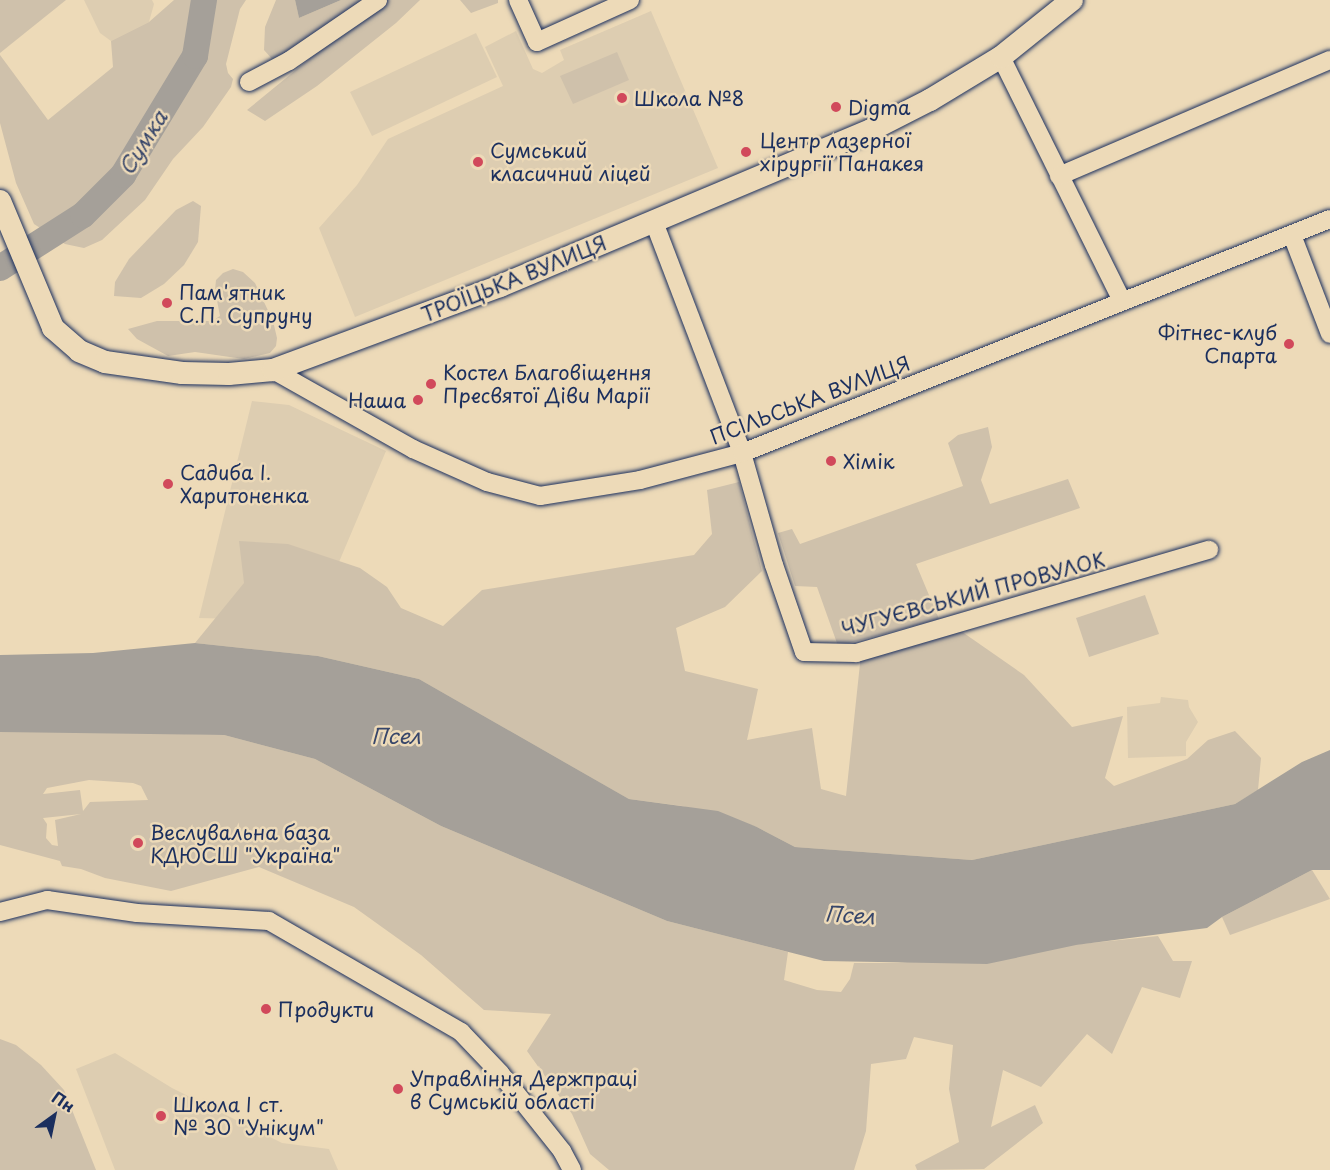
<!DOCTYPE html>
<meta charset="utf-8">
<style>
body{margin:0}
#map{position:relative;width:1330px;height:1170px;overflow:hidden;background:#eddab8;font-family:"Playpen Sans",sans-serif}
div>[style]{position:absolute}
[style*='--x']{left:calc(var(--x)*1px);top:calc(var(--y)*1px);width:calc(var(--w)*1px);rotate:calc(var(--a)*1deg)}
.built>*{inset:0;background:#ddcdb1}
.green>*{inset:0;background:#cfc1ab}
.water>*{inset:0;background:#a5a099}
.river>*{height:26px;margin:-13px;padding:0 13px;transform-origin:13px;border-radius:13px;background:#a5a099}
.roads{filter:drop-shadow(0 0 2px #1b2f5e) drop-shadow(0 0 2px #1b2f5e)}
.minor>*{height:18px;margin:-9px;padding:0 9px;transform-origin:9px;border-radius:9px;background:#eddab8}
.major>*{height:22px;margin:-11px;padding:0 11px;transform-origin:11px;border-radius:11px;background:#eddab8}
.dots>*{width:16px;height:16px;translate:-50% -50%;box-sizing:border-box;border:3px solid #eddab8;border-radius:50%}
span{translate:-50% -50%;white-space:nowrap;text-align:center;line-height:1.15;-webkit-text-stroke:5px #eddab8;paint-order:stroke}
.poi-label{font-size:20px;color:#1b2f5e}
.left{translate:0 -50%;text-align:left}
.right{translate:-100% -50%;text-align:right}
.street-label{font-size:20px;color:#1b2f5e}
.water-label{font-size:21px;color:#37466a;font-style:italic}
.north{position:absolute;left:24px;top:1086px;width:60px;height:60px;-webkit-text-stroke:4px #eddab8;paint-order:stroke;rotate:33deg;font-size:16px;font-weight:700;line-height:24px;text-align:center;color:#1b2f5e}
.north::after{content:'';display:block;margin:auto;width:21px;height:27px;background:#1b2f5e;clip-path:polygon(50% 0,100% 100%,50% 72%,0 100%)}
</style>
<div id="map">
<div class="built">
<div style="clip-path:polygon(84px 0,152px 0,154px 4px,149px 22px,111px 41px,100px 33px)"></div>
<div style="clip-path:polygon(651px 11px,718px 168px,355px 317px,319px 228px,357px 185px,388px 139px,503px 86px,485px 47px,516px 31px,533px 69px,542px 73px,564px 60px,560px 50px)"></div>
<div style="clip-path:polygon(476px 33px,497px 77px,372px 136px,350px 92px)"></div>
<div style="clip-path:polygon(252px 401px,289px 405px,386px 451px,314px 621px,199px 618px)"></div>
<div style="clip-path:polygon(1161px 697px,1188px 700px,1189px 707px,1198px 722px,1186px 742px,1186px 756px,1128px 758px,1127px 707px,1160px 703px)"></div>
<div style="clip-path:polygon(115px 1053px,172px 1088px,282px 1143px,329px 1149px,338px 1170px,115px 1170px,76px 1069px)"></div>
</div>
<div class="green">
<div style="clip-path:polygon(0 0,66px 0,0 53px)"></div>
<div style="clip-path:polygon(174px 0,246px 0,240px 9px,226px 64px,228px 73px,233px 79px,231px 87px,203px 127px,173px 159px,145px 200px,102px 240px,84px 248px,65px 244px,34px 224px,16px 183px,0 123px,0 55px,48px 120px,113px 67px,111px 41px,149px 22px)"></div>
<div style="clip-path:polygon(276px 0,295px 0,299px 18px,341px 0,420px 0,396px 23px,317px 86px,265px 121px,247px 110px,330px 42px,273px 60px,264px 50px,265px 27px)"></div>
<div style="clip-path:polygon(460px 0,498px 0,498px 3px,471px 13px)"></div>
<div style="clip-path:polygon(617px 52px,629px 80px,573px 104px,560px 76px)"></div>
<div style="clip-path:polygon(193px 201px,201px 206px,198px 242px,184px 265px,164px 284px,141px 298px,114px 296px,115px 282px,129px 259px,176px 210px)"></div>
<div style="clip-path:polygon(233px 269px,243px 272px,255px 283px,273px 321px,277px 338px,276px 346px,270px 353px,244px 359px,195px 352px,168px 356px,137px 339px,128px 329px,157px 321px,212px 321px,220px 316px,215px 290px,216px 280px,223px 273px)"></div>
<div style="clip-path:polygon(988px 427px,992px 447px,981px 480px,990px 504px,1068px 479px,1080px 508px,916px 564px,939px 619px,838px 646px,817px 587px,795px 586px,778px 533px,792px 529px,800px 544px,963px 486px,948px 443px,958px 435px)"></div>
<div style="clip-path:polygon(739px 482px,762px 571px,725px 607px,676px 628px,685px 671px,758px 689px,747px 740px,812px 728px,821px 789px,846px 796px,861px 654px,958px 629px,1024px 675px,1072px 727px,1123px 716px,1105px 778px,1114px 786px,1187px 759px,1208px 740px,1235px 731px,1261px 758px,1258px 790px,1235px 804px,972px 860px,795px 847px,757px 827px,682px 806px,629px 799px,419px 679px,318px 656px,195px 643px,244px 583px,239px 541px,288px 544px,360px 568px,387px 587px,401px 608px,443px 626px,482px 590px,694px 555px,712px 534px,707px 490px)"></div>
<div style="clip-path:polygon(1145px 595px,1159px 634px,1089px 657px,1076px 618px)"></div>
<div style="clip-path:polygon(evenodd,63px 731px,224px 735px,315px 759px,441px 826px,667px 921px,788px 952px,784px 980px,817px 990px,841px 992px,850px 979px,854px 963px,898px 963px,1158px 936px,1173px 961px,1192px 961px,1180px 998px,1142px 987px,1112px 1054px,1087px 1034px,1041px 1087px,1003px 1070px,991px 1127px,1035px 1105px,1043px 1123px,984px 1169px,917px 1170px,915px 1165px,959px 1142px,949px 1089px,953px 1045px,914px 1037px,906px 1059px,871px 1064px,866px 1131px,854px 1170px,609px 1170px,590px 1154px,572px 1114px,527px 1051px,551px 1014px,484px 1010px,421px 955px,354px 907px,259px 867px,171px 891px,105px 878px,81px 869px,62px 866px,60px 861px,0 845px,0 732px,63px 731px,89px 780px,133px 783px,141px 786px,148px 800px,90px 802px,83px 811px,80px 790px,43px 794px,47px 788px,89px 780px,63px 731px,81px 814px,55px 820px,58px 846px,52px 845px,46px 838px,47px 824px,43px 818px,81px 814px)"></div>
<div style="clip-path:polygon(1312px 870px,1330px 899px,1230px 935px,1222px 917px)"></div>
<div style="clip-path:polygon(0 1039px,16px 1045px,41px 1065px,64px 1090px,96px 1170px,0 1170px)"></div>
</div>
<div class="water">
<div style="clip-path:polygon(295px 0,341px 0,299px 18px)"></div>
<div style="clip-path:polygon(195px 643px,318px 656px,419px 679px,629px 799px,718px 811px,757px 827px,795px 847px,972px 860px,1235px 804px,1302px 762px,1330px 750px,1330px 870px,1312px 870px,1222px 917px,1207px 928px,1076px 945px,987px 964px,824px 961px,667px 921px,441px 826px,315px 759px,224px 735px,0 732px,0 655px,93px 653px)"></div>
</div>
<div class="river">
<div style="--x:0;--y:268;--w:98;--a:-32.6"></div>
<div style="--x:83;--y:215;--w:57;--a:-45"></div>
<div style="--x:123;--y:175;--w:139;--a:-58.8"></div>
<div style="--x:195;--y:56;--w:57;--a:-80.9"></div>
</div>
<div class="roads">
<div class="minor">
<div style="--x:518;--y:0;--w:46;--a:65.7"></div>
<div style="--x:537;--y:42;--w:102;--a:-24.3"></div>
<div style="--x:1001;--y:57;--w:272;--a:63.6"></div>
<div style="--x:249;--y:82;--w:45;--a:-27.7"></div>
<div style="--x:289;--y:61;--w:108;--a:-34.4"></div>
<div style="--x:1059;--y:176;--w:295;--a:-23.2"></div>
<div style="--x:654;--y:222;--w:247;--a:69.1"></div>
<div style="--x:742;--y:453;--w:116;--a:74.1"></div>
<div style="--x:774;--y:565;--w:92;--a:71"></div>
<div style="--x:804;--y:652;--w:52;--a:1.1"></div>
<div style="--x:856;--y:653;--w:368;--a:-16.3"></div>
<div style="--x:1292;--y:235;--w:106;--a:69"></div>
<div style="--x:273;--y:370;--w:161;--a:29.4"></div>
<div style="--x:413;--y:449;--w:81;--a:24"></div>
<div style="--x:487;--y:482;--w:55;--a:14.8"></div>
<div style="--x:540;--y:496;--w:101;--a:-9.1"></div>
<div style="--x:640;--y:480;--w:106;--a:-14.8"></div>
<div style="--x:742;--y:453;--w:633;--a:-21.7"></div>
<div style="--x:0;--y:912;--w:49;--a:-14.3"></div>
<div style="--x:47;--y:900;--w:91;--a:8.2"></div>
<div style="--x:137;--y:913;--w:132;--a:3.5"></div>
<div style="--x:269;--y:921;--w:222;--a:30"></div>
<div style="--x:461;--y:1032;--w:57;--a:46.4"></div>
<div style="--x:500;--y:1073;--w:100;--a:51.5"></div>
<div style="--x:562;--y:1151;--w:21;--a:62"></div>
</div>
<div class="major">
<div style="--x:0;--y:201;--w:138;--a:67.3"></div>
<div style="--x:53;--y:328;--w:35;--a:41"></div>
<div style="--x:79;--y:351;--w:28;--a:23"></div>
<div style="--x:105;--y:362;--w:78;--a:8.1"></div>
<div style="--x:182;--y:373;--w:47;--a:1.2"></div>
<div style="--x:229;--y:374;--w:44;--a:-5.2"></div>
<div style="--x:273;--y:370;--w:242;--a:-20.3"></div>
<div style="--x:500;--y:286;--w:402;--a:-22.8"></div>
<div style="--x:871;--y:130;--w:66;--a:-27"></div>
<div style="--x:930;--y:100;--w:83;--a:-31.2"></div>
<div style="--x:1001;--y:57;--w:91;--a:-38.8"></div>
</div>
</div>
<div class="dots">
<div style="left:622px;top:98px;background:#d1495b"></div>
<div style="left:836px;top:107px;background:#d1495b"></div>
<div style="left:746px;top:152px;background:#d1495b"></div>
<div style="left:478px;top:162px;background:#d1495b"></div>
<div style="left:167px;top:303px;background:#d1495b"></div>
<div style="left:1289px;top:344px;background:#d1495b"></div>
<div style="left:431px;top:384px;background:#d1495b"></div>
<div style="left:418px;top:400px;background:#d1495b"></div>
<div style="left:831px;top:461px;background:#d1495b"></div>
<div style="left:168px;top:484px;background:#d1495b"></div>
<div style="left:138px;top:843px;background:#d1495b"></div>
<div style="left:266px;top:1009px;background:#d1495b"></div>
<div style="left:398px;top:1089px;background:#d1495b"></div>
<div style="left:161px;top:1116px;background:#d1495b"></div>
</div>
<div class="poi-label">
<span class="left" style="left:634px;top:98px">Школа №8</span>
<span class="left" style="left:848px;top:107px">Digma</span>
<span class="left" style="left:760px;top:152px">Центр лазерної<br>хірургії Панакея</span>
<span class="left" style="left:490px;top:162px">Сумський<br>класичний ліцей</span>
<span class="left" style="left:179px;top:304px">Пам'ятник<br>С.П. Супруну</span>
<span class="right" style="left:1277px;top:344px">Фітнес-клуб<br>Спарта</span>
<span class="left" style="left:443px;top:384px">Костел Благовіщення<br>Пресвятої Діви Марії</span>
<span class="right" style="left:406px;top:400px">Наша</span>
<span class="left" style="left:843px;top:461px">Хімік</span>
<span class="left" style="left:180px;top:484px">Садиба І.<br>Харитоненка</span>
<span class="left" style="left:150px;top:844px">Веслувальна база<br>КДЮСШ "Україна"</span>
<span class="left" style="left:278px;top:1009px">Продукти</span>
<span class="left" style="left:410px;top:1090px">Управління Держпраці<br>в Сумській області</span>
<span class="left" style="left:173px;top:1116px">Школа І ст.<br>№ 30 "Унікум"</span>
</div>
<div class="street-label">
<span style="left:514px;top:279px;rotate:-22deg">ТРОЇЦЬКА ВУЛИЦЯ</span>
<span style="left:810px;top:400px;rotate:-21deg">ПСІЛЬСЬКА ВУЛИЦЯ</span>
<span style="left:973px;top:594px;rotate:-15deg">ЧУГУЄВСЬКИЙ ПРОВУЛОК</span>
</div>
<div class="water-label">
<span style="left:142px;top:142px;rotate:-58deg">Сумка</span>
<span style="left:396px;top:735px">Псел</span>
<span style="left:850px;top:914px;rotate:4deg">Псел</span>
</div>
<div class="north">Пн</div>
</div>
